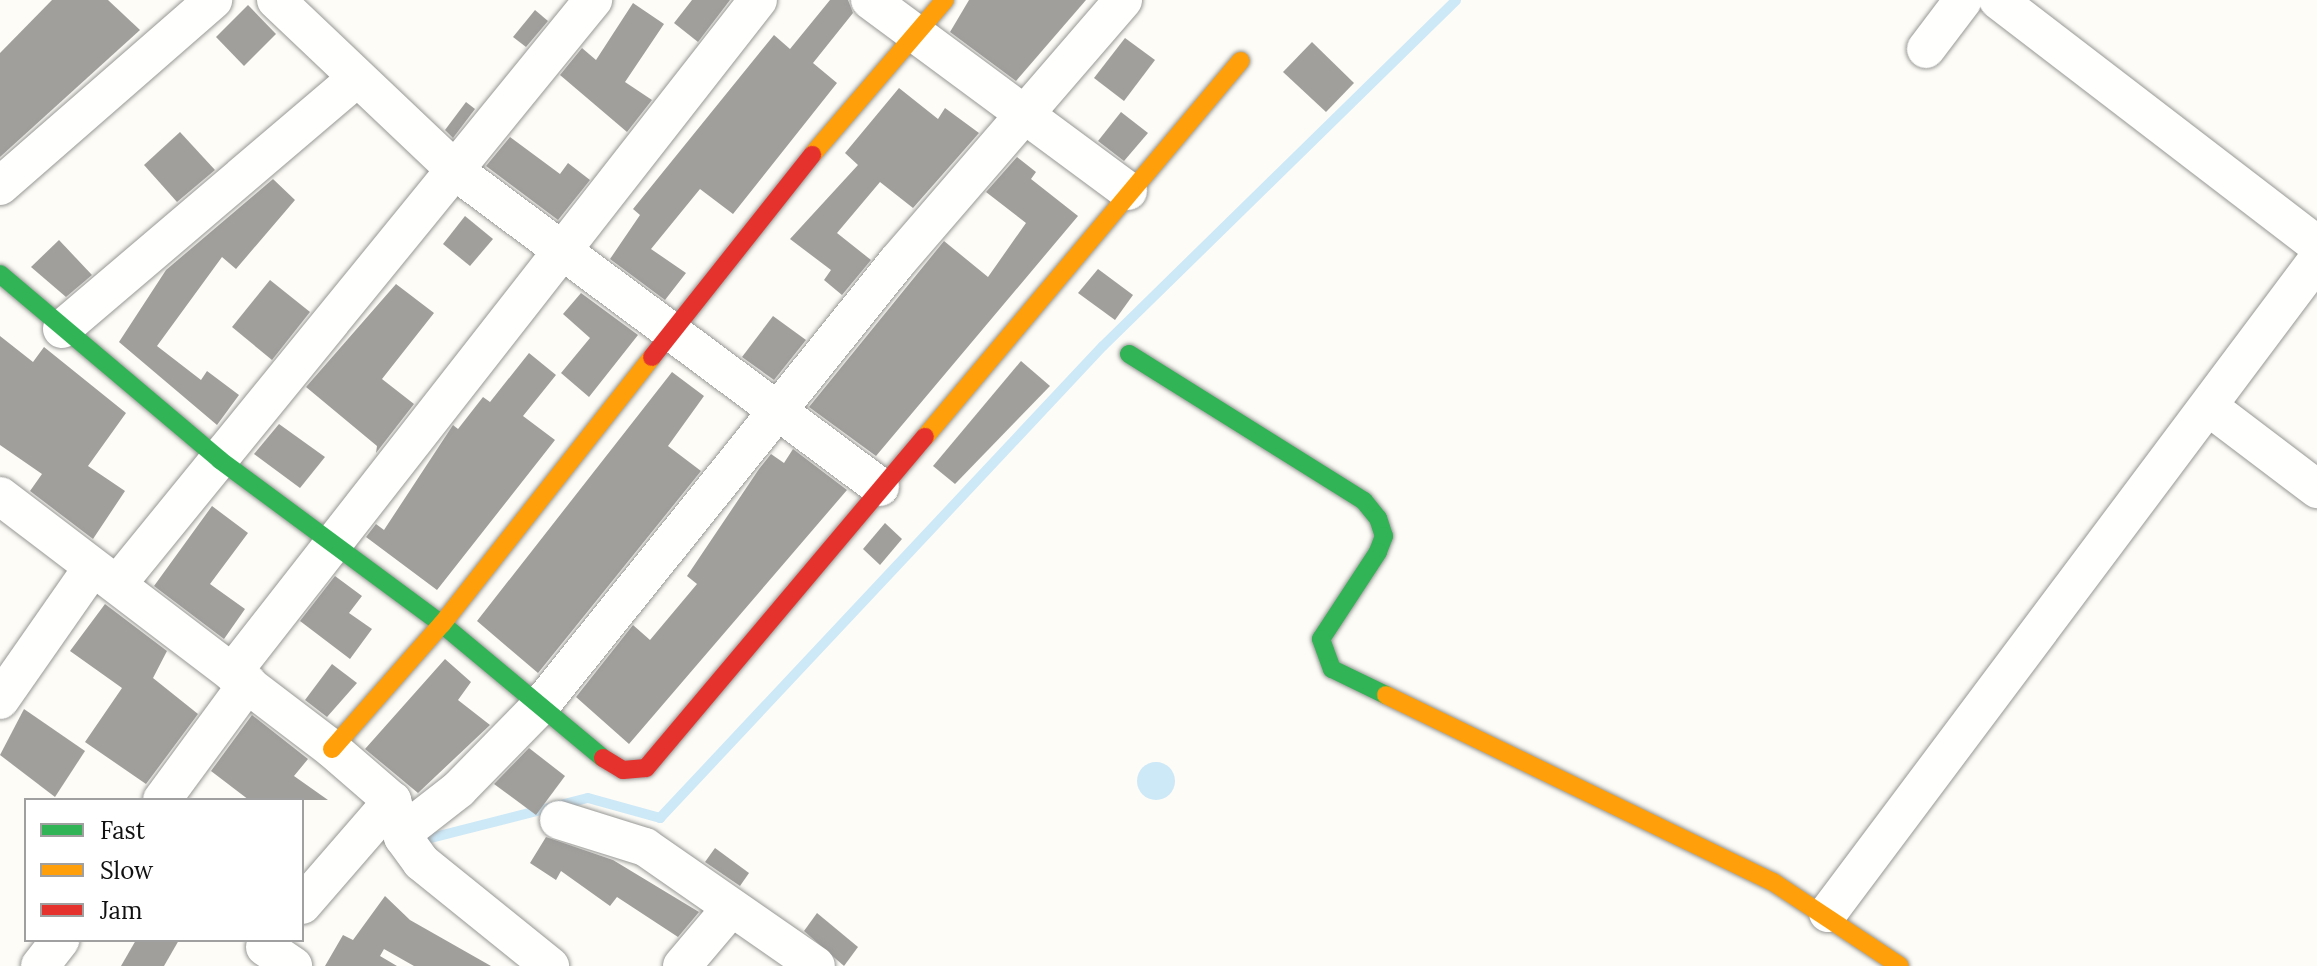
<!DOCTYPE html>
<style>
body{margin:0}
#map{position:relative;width:2317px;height:966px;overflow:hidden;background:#fdfcf7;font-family:Lora,serif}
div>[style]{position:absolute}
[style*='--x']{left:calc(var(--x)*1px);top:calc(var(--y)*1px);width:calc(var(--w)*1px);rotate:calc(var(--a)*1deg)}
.water>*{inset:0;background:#cde8f7}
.round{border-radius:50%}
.stream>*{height:10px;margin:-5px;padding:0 5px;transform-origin:5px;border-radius:5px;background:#cde8f7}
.building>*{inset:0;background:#a19f9c}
.roads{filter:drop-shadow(0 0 2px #979795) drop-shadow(0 0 2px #979795)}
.street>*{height:38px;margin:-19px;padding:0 19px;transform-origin:19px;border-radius:19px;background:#fffffe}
.fast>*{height:18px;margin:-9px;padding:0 9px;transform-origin:9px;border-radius:9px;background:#30b455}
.slow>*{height:18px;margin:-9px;padding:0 9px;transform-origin:9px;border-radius:9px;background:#ff9f0a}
.jam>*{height:18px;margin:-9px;padding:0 9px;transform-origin:9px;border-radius:9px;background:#e5322d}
span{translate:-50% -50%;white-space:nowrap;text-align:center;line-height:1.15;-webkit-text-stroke:8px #fff;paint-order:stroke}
.legend{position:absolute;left:24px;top:798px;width:280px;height:144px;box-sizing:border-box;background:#fff;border:2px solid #a0a0a0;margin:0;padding:10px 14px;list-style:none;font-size:24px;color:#111}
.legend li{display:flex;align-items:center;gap:16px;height:40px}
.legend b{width:40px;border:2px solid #a0a0a0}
</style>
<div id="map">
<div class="water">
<div class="round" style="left:1137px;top:762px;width:38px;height:38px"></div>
</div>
<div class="stream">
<div style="--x:419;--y:841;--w:174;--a:-14.3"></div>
<div style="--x:588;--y:798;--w:75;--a:15.5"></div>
<div style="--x:660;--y:818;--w:647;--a:-46.82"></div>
<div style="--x:1103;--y:346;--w:494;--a:-44.4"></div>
</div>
<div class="building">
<div style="clip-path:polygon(52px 0,108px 0,140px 30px,0 157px,0 53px)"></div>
<div style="clip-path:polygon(692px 0,730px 0,698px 42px,674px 23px)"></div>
<div style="clip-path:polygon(830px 0,848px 0,853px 13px,813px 63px,837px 83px,733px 214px,700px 189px,651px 249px,686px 273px,665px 300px,610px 259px,640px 215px,633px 209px,774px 35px,790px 49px)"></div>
<div style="clip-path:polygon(969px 0,1086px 0,1016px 81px,950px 32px)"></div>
<div style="clip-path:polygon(633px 3px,664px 24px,625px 82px,652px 100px,627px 132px,560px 75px,582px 48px,596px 60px)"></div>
<div style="clip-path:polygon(248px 5px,276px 34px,244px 66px,216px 37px)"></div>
<div style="clip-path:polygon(535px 10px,548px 21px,526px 47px,513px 37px)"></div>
<div style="clip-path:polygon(1125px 38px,1155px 60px,1124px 101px,1094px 78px)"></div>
<div style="clip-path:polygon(1312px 42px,1354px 83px,1326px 112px,1283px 72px)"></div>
<div style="clip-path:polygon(899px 88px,938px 119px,945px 108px,979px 133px,913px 208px,880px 182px,837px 233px,871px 260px,842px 295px,824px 280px,831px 270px,790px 239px,858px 165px,845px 153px)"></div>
<div style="clip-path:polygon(466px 102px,475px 109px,453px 138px,445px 130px)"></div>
<div style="clip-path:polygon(1121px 112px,1148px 133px,1124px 161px,1098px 141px)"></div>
<div style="clip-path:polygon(180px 132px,215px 170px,177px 202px,144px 165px)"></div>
<div style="clip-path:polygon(510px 137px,560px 174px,568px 163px,590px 180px,558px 220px,486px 166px)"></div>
<div style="clip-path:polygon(1017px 157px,1036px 172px,1031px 179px,1078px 216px,876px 456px,809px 407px,944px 241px,988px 277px,1026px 223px,986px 192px)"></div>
<div style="clip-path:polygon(273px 179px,295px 200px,236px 269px,222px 257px,157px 346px,201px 380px,207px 371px,239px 395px,217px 425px,119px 342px,166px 270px)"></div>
<div style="clip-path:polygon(465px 216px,493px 239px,470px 266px,443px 244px)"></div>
<div style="clip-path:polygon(59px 240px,92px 275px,66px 297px,31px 267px)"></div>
<div style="clip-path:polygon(1098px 269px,1133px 295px,1115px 320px,1078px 293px)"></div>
<div style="clip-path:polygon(270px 280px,310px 312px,272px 360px,232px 327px)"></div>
<div style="clip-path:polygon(396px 284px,434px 313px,382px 379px,414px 404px,376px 453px,377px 446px,306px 387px)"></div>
<div style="clip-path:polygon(581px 293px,638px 335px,589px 397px,561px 373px,590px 338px,563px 314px)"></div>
<div style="clip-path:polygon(773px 316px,806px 340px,774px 380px,742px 357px)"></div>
<div style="clip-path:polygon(0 336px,33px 362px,44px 347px,126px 413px,88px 466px,125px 491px,93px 539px,30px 491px,42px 474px,0 445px)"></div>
<div style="clip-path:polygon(529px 353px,556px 375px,523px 416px,555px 440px,437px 590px,366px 537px,376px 524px,384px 530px,453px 425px,458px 429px,483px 397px,490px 402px)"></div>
<div style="clip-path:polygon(1021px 361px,1050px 386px,955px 484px,933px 466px)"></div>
<div style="clip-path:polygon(672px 372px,704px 396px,668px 446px,701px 471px,538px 673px,477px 621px)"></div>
<div style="clip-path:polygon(279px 424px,325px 457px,300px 488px,254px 454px)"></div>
<div style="clip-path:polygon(793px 449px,847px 490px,629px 744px,576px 697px,633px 625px,650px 640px,697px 584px,687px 576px,759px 469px,771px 454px,784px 463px)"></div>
<div style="clip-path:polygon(212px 506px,248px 533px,210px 584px,245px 609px,224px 639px,154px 586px)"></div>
<div style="clip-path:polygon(885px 523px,902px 539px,880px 565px,863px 549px)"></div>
<div style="clip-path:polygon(335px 576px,362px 596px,349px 613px,372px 629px,350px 659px,300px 621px)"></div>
<div style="clip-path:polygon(105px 604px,167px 651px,153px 678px,198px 714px,146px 784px,85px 742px,122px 688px,70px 651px)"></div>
<div style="clip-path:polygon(445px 659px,471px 682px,458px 700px,490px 725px,418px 793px,365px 749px)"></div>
<div style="clip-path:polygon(332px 664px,357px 683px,327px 717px,305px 700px)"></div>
<div style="clip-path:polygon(24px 709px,85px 751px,55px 797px,0 755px)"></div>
<div style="clip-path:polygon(252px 715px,308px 759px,294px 776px,328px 800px,249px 800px,211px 771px)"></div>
<div style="clip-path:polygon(529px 748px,565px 776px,536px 815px,494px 784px)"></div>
<div style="clip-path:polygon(546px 837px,613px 860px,699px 912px,678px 937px,617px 897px,610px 906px,561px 871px,556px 880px,530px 863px)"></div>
<div style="clip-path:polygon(715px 848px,749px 873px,740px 886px,705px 862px)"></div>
<div style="clip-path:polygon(385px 896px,410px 920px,491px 966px,414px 966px,384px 949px,380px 956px,397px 966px,325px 966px,343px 935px,353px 940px)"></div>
<div style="clip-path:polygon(817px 913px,858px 947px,844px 966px,804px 931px)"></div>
<div style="clip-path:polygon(136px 940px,179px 940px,164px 966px,121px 966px)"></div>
</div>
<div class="roads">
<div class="street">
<div style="--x:276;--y:0;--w:251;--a:43.5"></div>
<div style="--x:458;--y:173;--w:526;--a:36.65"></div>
<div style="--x:870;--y:0;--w:321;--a:36.5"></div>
<div style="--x:1998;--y:0;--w:402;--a:37.5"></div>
<div style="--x:1926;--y:49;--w:61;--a:-52.9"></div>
<div style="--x:0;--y:186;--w:283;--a:-41.1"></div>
<div style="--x:62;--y:329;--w:385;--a:-40.4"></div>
<div style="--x:2209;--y:407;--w:136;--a:37.2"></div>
<div style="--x:0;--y:496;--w:417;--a:37.3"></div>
<div style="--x:332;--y:749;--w:79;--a:40.9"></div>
<div style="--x:392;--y:801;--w:38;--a:73"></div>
<div style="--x:403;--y:837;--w:31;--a:54"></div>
<div style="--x:421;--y:862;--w:166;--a:38.9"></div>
<div style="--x:119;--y:582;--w:751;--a:-50.84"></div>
<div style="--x:232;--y:673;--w:854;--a:-51.99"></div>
<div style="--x:0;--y:700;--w:161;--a:-55.1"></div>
<div style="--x:162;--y:800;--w:145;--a:-53.7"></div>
<div style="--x:559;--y:820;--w:90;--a:17.4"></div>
<div style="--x:645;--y:847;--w:208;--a:34.8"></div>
<div style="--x:404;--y:832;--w:70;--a:-38"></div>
<div style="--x:459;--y:789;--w:117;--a:-45.7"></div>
<div style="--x:541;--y:705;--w:568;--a:-51.21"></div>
<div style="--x:897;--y:262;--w:346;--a:-49.2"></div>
<div style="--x:302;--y:905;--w:138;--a:-49.1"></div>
<div style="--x:1828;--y:913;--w:816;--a:-53.17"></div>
<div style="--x:265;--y:947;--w:34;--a:34"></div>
<div style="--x:40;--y:966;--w:33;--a:-52"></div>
<div style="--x:682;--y:966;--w:76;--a:-49.8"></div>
</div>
<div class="fast">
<div style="--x:0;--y:274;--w:288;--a:40.2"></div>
<div style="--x:220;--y:460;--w:276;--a:36.5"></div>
<div style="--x:442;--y:624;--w:209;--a:39.8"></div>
<div style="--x:1129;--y:354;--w:277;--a:32"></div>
<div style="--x:1364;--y:501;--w:22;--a:51"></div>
<div style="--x:1378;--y:518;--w:19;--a:72"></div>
<div style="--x:1384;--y:536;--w:17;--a:111"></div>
<div style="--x:1378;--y:552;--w:104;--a:123.2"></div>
<div style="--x:1321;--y:639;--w:32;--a:70"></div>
<div style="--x:1332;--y:669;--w:60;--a:25.7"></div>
</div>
<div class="slow">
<div style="--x:812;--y:155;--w:204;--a:-49.4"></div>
<div style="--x:925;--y:437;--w:491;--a:-50"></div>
<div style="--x:1386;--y:695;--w:430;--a:25.8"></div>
<div style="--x:1773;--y:882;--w:152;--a:33.5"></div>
<div style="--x:332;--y:749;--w:167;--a:-48.7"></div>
<div style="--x:442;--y:624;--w:340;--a:-51.8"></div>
</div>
<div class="jam">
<div style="--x:652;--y:357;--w:258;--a:-51.6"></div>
<div style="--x:603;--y:758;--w:23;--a:31"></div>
<div style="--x:623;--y:770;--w:23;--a:-5"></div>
<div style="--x:646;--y:768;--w:433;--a:-49.9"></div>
</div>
</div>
<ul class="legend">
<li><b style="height:10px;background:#30b455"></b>Fast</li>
<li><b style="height:10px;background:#ff9f0a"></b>Slow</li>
<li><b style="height:10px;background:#e5322d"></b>Jam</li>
</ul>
</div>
